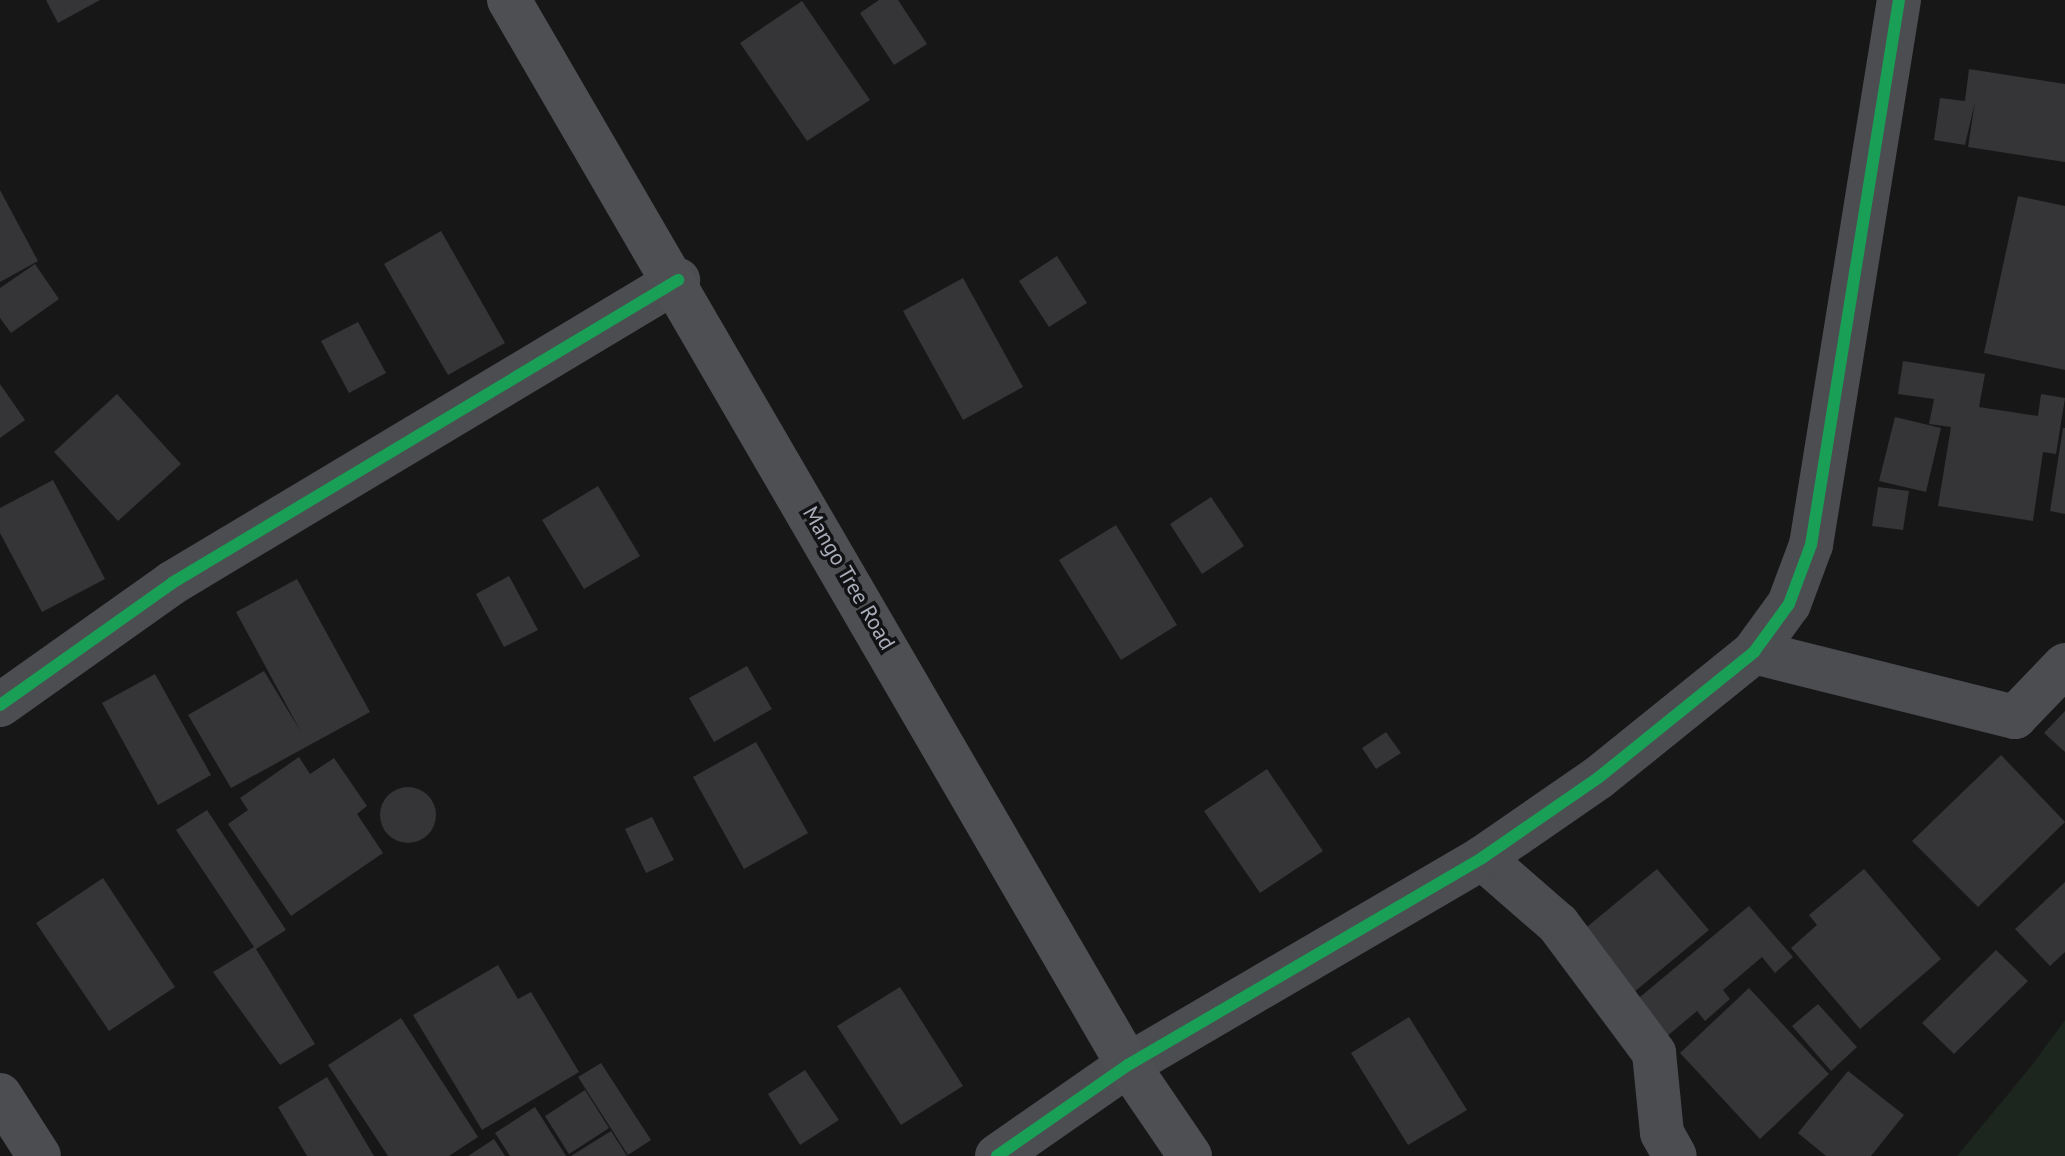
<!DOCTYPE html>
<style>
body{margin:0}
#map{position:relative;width:2065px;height:1156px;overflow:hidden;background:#171718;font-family:"PT Sans",sans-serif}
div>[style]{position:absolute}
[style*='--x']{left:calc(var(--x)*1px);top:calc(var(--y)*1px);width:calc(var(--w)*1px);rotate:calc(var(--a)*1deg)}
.green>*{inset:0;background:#1d251f}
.building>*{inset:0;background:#353537}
.round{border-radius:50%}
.minor>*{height:44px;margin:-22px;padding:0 22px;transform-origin:22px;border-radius:22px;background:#4b4d51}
.major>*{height:44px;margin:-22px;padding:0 22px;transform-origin:22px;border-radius:22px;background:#4e4f52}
.cycleway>*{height:12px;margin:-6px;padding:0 6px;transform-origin:6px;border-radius:6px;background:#1a9f57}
span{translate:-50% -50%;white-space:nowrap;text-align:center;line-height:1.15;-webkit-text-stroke:7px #121114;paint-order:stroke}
.street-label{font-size:22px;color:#a8adb9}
</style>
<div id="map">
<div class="green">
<div style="clip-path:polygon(2065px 1020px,2065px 1156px,1957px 1156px,2032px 1065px)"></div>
</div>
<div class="building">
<div style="clip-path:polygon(46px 0,100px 0,58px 23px)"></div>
<div style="clip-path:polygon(879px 0,898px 0,927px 44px,894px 65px,860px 13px)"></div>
<div style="clip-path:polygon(802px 1px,870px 100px,807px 141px,740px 43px)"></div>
<div style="clip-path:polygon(1969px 69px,2065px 84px,2065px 162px,1968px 147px,1975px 102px,1965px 145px,1934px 140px,1940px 98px,1965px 101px)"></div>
<div style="clip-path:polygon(0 190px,38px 261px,0 282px)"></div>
<div style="clip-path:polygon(2018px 196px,2065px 206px,2065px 370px,1984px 353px)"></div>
<div style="clip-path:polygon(441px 231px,505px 343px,448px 375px,384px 264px)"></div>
<div style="clip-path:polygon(1057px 256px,1087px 303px,1049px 327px,1019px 281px)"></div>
<div style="clip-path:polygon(35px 264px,59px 299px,11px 333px,0 318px,0 288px)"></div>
<div style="clip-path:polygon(963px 278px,1023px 387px,963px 420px,903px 311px)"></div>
<div style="clip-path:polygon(358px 322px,386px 373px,349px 393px,321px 341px)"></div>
<div style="clip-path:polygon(1903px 361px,1985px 374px,1979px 407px,2038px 416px,2041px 394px,2065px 398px,2056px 454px,2043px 452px,2033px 521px,1938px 506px,1951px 427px,1929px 424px,1934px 399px,1898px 394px)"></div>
<div style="clip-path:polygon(0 384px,25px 420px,0 438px)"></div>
<div style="clip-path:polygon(117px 394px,181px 464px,118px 521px,54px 452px)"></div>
<div style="clip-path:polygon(1895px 417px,1941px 428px,1926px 492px,1879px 481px)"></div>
<div style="clip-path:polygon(2063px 428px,2065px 428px,2065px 514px,2050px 511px)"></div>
<div style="clip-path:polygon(53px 480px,105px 579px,42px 612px,0 533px,0 508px)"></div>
<div style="clip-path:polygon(598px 486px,640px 556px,584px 589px,542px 520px)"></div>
<div style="clip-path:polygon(1878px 487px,1909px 491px,1903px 530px,1872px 526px)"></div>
<div style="clip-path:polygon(1211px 497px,1244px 546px,1202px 574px,1170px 524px)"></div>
<div style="clip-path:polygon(1116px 525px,1177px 625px,1121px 660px,1059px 560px)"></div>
<div style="clip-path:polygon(509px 576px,538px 630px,504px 647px,476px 594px)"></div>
<div style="clip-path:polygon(297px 579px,370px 712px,231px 788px,188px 715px,264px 671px,301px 732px,236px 612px)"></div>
<div style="clip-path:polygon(747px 666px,772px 709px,714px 742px,689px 698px)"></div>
<div style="clip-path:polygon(155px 674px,211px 775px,158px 805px,102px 703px)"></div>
<div style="clip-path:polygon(2065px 711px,2065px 752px,2044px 733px)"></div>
<div style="clip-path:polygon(1386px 732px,1401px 753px,1376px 769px,1362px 748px)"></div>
<div style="clip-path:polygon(756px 742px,808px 833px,744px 869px,693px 777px)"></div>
<div style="clip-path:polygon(2001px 755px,2065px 822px,1978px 907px,1912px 841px)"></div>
<div style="clip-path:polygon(299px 757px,310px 774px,334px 758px,367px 806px,357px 814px,383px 853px,291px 916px,228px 824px,248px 810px,240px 798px)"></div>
<div style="clip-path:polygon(1267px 769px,1323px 851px,1260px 893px,1204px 811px)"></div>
<div class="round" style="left:380px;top:787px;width:56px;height:56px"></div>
<div style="clip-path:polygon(207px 810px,286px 930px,256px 949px,315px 1044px,280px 1065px,213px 972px,254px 947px,176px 830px)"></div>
<div style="clip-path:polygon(652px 817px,674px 860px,646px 873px,625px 829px)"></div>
<div style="clip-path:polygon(1657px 869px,1709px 930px,1628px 997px,1576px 936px)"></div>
<div style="clip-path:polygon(1864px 869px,1941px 959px,1860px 1029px,1791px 948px,1817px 925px,1809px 915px)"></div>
<div style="clip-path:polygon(103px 878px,175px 987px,109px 1031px,36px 923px)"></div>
<div style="clip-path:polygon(2065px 882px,2065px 952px,2050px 966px,2015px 929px)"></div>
<div style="clip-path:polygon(1749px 906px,1793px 957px,1775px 973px,1762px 957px,1723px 990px,1730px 999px,1705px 1021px,1697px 1011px,1659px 1043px,1628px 1007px)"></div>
<div style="clip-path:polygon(1996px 950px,2028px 981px,1954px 1054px,1922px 1023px)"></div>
<div style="clip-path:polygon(498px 965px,518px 999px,531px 992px,579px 1072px,482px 1130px,413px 1015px)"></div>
<div style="clip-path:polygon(900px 987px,963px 1086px,901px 1125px,837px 1026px)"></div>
<div style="clip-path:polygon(1749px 988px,1829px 1074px,1760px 1139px,1680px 1053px)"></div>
<div style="clip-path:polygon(1818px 1004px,1857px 1047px,1831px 1071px,1792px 1026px)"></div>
<div style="clip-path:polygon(1409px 1017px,1467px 1110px,1408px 1145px,1351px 1053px)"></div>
<div style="clip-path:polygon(401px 1018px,478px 1137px,449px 1156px,388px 1156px,328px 1065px)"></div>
<div style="clip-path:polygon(601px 1063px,651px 1140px,628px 1155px,578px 1077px)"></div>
<div style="clip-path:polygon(805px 1070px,839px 1120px,800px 1145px,768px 1094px)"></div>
<div style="clip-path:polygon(1848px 1071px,1904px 1115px,1871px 1156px,1826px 1156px,1798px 1133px)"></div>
<div style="clip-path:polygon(327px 1077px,374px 1156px,307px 1156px,278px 1107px)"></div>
<div style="clip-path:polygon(585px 1090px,609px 1128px,569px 1154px,545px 1116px)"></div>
<div style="clip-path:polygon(535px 1107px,566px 1156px,510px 1156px,495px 1133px)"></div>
<div style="clip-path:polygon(611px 1131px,627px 1156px,571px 1156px)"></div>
<div style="clip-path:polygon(494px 1139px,505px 1156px,468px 1156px)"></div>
</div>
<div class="minor">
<div style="--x:1754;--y:652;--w:269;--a:14"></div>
<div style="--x:2015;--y:717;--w:72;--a:-46.1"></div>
<div style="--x:0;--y:705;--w:211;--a:-35.3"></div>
<div style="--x:172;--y:583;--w:590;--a:-30.91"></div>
<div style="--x:1482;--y:858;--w:101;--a:41"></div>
<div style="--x:1558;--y:924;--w:161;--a:53.3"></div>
<div style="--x:1654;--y:1053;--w:80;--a:84.3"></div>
<div style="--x:1662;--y:1133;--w:26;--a:61"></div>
<div style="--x:0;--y:1095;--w:72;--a:57.4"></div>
<div style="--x:997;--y:1156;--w:160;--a:-34.8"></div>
<div style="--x:1128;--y:1065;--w:410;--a:-30.3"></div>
<div style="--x:1482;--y:858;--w:141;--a:-34.6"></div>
<div style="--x:1598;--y:778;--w:201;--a:-38.9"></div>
<div style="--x:1754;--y:652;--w:59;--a:-53.9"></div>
<div style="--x:1789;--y:604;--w:63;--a:-69.6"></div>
<div style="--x:1811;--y:545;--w:552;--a:-80.83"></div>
</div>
<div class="major">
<div style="--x:509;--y:0;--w:1232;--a:59.83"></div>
<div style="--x:1128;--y:1065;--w:110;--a:55.7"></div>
</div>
<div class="cycleway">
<div style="--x:0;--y:705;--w:211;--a:-35.3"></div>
<div style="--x:172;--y:583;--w:590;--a:-30.91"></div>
<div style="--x:997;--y:1156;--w:160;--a:-34.8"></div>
<div style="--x:1128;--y:1065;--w:410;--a:-30.3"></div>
<div style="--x:1482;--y:858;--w:141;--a:-34.6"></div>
<div style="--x:1598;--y:778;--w:201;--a:-38.9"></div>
<div style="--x:1754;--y:652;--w:59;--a:-53.9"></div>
<div style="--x:1789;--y:604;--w:63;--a:-69.6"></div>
<div style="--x:1811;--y:545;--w:552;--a:-80.83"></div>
</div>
<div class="street-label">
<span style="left:849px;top:578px;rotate:60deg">Mango Tree Road</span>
</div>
</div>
